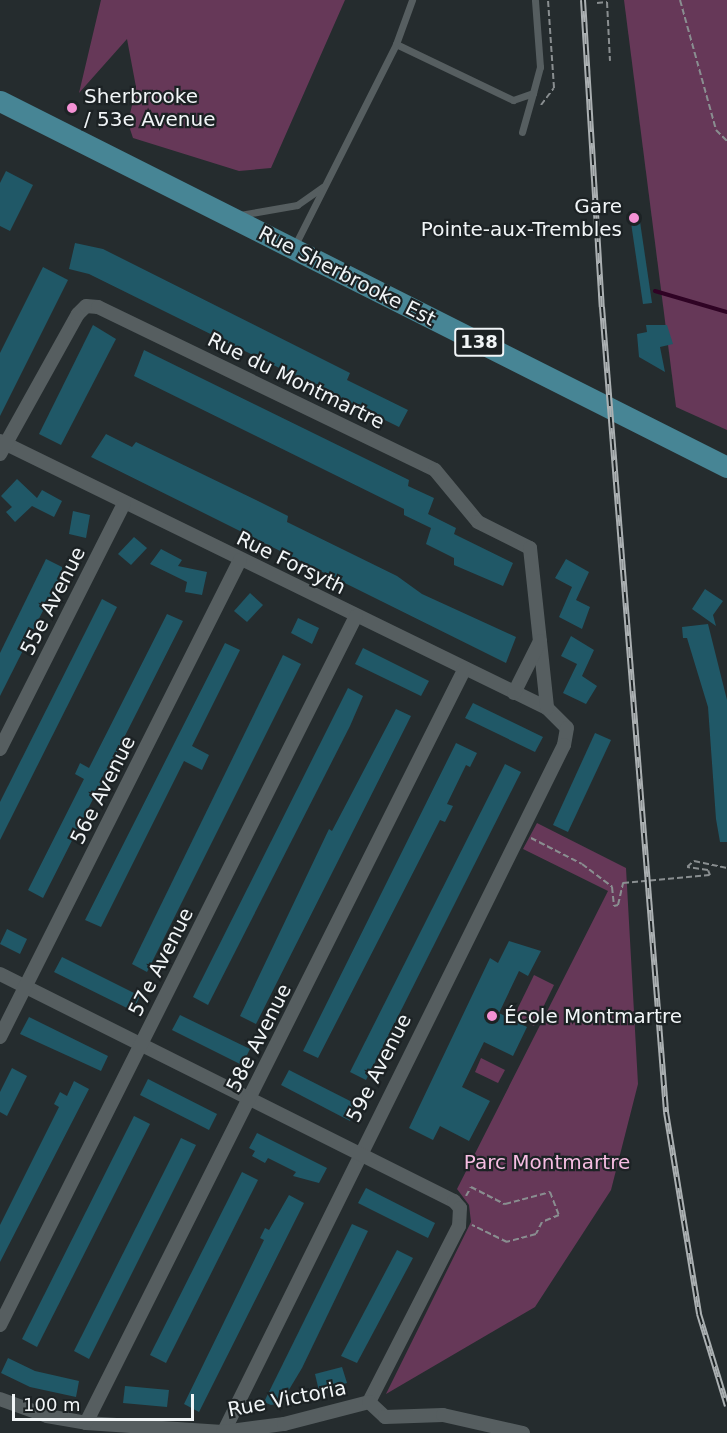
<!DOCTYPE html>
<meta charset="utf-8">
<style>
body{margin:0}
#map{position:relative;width:727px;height:1433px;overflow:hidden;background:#252c2e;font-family:"DejaVu Sans",sans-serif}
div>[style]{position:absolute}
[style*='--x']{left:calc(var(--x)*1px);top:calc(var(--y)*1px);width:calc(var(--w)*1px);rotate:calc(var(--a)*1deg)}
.green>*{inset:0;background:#663858}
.stream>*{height:4px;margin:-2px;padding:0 2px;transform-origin:2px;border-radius:2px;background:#2f0324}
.building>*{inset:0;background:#205867}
.path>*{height:2px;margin-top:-1px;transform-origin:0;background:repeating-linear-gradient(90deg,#898e90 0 6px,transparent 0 9px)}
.service>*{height:7px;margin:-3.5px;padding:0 3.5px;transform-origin:3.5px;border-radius:3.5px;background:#565e60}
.minor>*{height:14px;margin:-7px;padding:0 7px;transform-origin:7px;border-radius:7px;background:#565e60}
.primary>*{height:21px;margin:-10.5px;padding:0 10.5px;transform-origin:10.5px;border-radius:10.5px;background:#478595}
.rail>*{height:6px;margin-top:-3px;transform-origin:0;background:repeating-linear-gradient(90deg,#1c2224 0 11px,#abb0b2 0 22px);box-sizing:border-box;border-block:2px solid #abb0b2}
.dots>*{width:16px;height:16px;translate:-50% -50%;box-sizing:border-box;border:3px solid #1c2224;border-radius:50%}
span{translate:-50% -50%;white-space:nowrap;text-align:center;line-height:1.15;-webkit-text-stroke:4.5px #1c2224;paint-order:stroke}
.shield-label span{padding:2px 4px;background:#1c2224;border:2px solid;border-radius:4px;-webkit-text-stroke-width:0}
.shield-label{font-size:18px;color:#f1f5f7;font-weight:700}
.poi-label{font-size:20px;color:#f1f5f7}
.left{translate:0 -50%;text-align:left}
.right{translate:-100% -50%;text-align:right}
.street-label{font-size:20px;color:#f1f5f7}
.park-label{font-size:20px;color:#f6bde2}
.scale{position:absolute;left:12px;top:1394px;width:182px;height:27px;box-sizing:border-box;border:3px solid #f1f5f7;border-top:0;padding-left:8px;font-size:18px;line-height:21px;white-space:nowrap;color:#f1f5f7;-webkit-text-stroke:4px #1c2224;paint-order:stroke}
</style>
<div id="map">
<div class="green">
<div style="clip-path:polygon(101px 0,345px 0,271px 168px,239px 171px,133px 138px,128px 123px,136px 87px,127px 39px,79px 93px)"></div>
<div style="clip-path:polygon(624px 0,727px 0,727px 430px,676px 407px)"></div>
<div style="clip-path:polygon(537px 823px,626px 868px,638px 1084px,611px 1190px,535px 1307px,386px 1394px,471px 1222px,469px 1205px,457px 1189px,608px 891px,523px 849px)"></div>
<div style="clip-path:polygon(534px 975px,554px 985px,534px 1026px,514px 1016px)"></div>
<div style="clip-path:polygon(481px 1058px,505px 1070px,498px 1083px,475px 1072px)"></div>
</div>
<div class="stream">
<div style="--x:655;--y:291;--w:75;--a:16.3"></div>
</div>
<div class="building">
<div style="clip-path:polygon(6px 171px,33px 185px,10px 231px,0 226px,0 183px)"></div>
<div style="clip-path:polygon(639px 215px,652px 303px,643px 304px,630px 216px)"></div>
<div style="clip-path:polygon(75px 243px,103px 249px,350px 373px,347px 380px,408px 410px,399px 427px,89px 274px,69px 269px)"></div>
<div style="clip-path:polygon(43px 267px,68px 280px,0 416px,0 353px)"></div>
<div style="clip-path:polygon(93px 325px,116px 339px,61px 445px,39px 434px)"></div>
<div style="clip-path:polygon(646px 325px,667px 325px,673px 344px,660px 347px,665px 372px,639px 357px,637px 334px,647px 332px)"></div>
<div style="clip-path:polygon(144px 350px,409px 480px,408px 486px,434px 498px,428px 514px,456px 528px,454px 534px,513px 563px,503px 586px,454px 565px,454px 558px,426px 544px,431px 528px,404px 515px,404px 509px,134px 376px)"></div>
<div style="clip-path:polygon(106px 434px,132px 447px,136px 442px,260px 502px,288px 516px,287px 522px,397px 576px,422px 594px,516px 637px,506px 663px,91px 457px)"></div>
<div style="clip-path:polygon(17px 479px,37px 498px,42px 490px,62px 501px,54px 517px,32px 506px,15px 522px,6px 512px,12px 507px,1px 496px)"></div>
<div style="clip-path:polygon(73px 511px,90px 515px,86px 538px,69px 534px)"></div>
<div style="clip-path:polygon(134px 537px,147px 548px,131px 565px,118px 554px)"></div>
<div style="clip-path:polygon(161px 549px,182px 560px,178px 566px,207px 572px,202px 595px,185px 592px,187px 582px,150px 564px)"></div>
<div style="clip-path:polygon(46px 559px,62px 567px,62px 573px,0 696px,0 653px)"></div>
<div style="clip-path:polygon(566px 559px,589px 572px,576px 600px,590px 607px,582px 629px,559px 617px,572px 587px,555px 578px)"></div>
<div style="clip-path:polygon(705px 589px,723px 601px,713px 615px,716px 626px,692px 609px)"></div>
<div style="clip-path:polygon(250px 593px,263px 605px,247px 622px,234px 611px)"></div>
<div style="clip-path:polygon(102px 599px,117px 607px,0 840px,0 802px)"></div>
<div style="clip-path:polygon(167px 614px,183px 621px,43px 898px,28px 890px,84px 779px,75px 774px,80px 763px,89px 768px)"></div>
<div style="clip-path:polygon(298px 618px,319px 628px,312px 644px,291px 633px)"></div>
<div style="clip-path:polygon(708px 624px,727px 700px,727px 842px,720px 842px,716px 819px,708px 707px,687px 638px,683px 638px,682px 627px)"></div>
<div style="clip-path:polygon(571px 636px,594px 650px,582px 676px,597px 686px,586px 704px,563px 693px,577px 664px,561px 656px)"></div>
<div style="clip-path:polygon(225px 643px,240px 650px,192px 746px,209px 755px,202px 770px,184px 761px,101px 927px,85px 920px)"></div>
<div style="clip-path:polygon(363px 648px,429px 681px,421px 696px,355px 664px)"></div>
<div style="clip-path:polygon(283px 655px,301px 664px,147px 972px,132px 964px)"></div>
<div style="clip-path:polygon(348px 688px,363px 696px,350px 726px,208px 1005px,193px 997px)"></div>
<div style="clip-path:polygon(473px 703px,543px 737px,535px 752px,465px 718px)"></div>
<div style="clip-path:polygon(396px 709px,411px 716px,256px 1024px,240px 1016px,329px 829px,332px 831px)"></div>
<div style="clip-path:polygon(595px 733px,611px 740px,568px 832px,553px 825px)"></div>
<div style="clip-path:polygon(456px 743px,477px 753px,470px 767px,466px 765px,447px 804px,453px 806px,445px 822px,440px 820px,318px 1058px,303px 1051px)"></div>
<div style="clip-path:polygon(505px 764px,521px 772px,366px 1080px,350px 1072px)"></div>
<div style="clip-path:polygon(7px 929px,27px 939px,20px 954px,0 944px)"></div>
<div style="clip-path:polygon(509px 941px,541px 951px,528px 976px,519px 971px,499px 1013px,527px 1027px,513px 1056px,484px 1042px,462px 1087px,490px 1101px,469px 1141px,440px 1126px,433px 1140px,409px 1128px,490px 958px,498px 963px)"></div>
<div style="clip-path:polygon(62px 957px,140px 996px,133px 1011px,54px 972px)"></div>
<div style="clip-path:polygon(180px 1015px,250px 1049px,242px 1065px,172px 1030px)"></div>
<div style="clip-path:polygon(29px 1017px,108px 1056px,101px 1071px,20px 1034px)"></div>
<div style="clip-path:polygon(12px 1068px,27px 1076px,7px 1116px,0 1112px,0 1092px)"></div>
<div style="clip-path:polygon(289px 1070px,358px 1105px,350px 1121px,281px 1085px)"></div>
<div style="clip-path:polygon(148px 1079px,217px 1114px,209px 1130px,140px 1095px)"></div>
<div style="clip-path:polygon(74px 1081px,89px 1089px,0 1262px,0 1225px,59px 1107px,54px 1104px,60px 1092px,67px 1096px)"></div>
<div style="clip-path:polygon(134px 1116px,150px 1124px,37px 1347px,22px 1339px)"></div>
<div style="clip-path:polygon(257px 1133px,327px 1168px,319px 1183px,293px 1176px,296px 1172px,268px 1158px,265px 1163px,252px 1156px,255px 1151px,249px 1148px)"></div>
<div style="clip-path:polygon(181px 1138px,196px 1145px,89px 1359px,74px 1351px)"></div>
<div style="clip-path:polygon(242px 1172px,258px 1180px,166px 1363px,150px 1355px)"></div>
<div style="clip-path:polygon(366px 1188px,435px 1223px,428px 1238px,358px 1203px)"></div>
<div style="clip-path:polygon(289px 1195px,304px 1203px,199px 1412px,184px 1404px,264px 1240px,260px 1238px,265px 1228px,269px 1230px)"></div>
<div style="clip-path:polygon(352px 1224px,368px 1231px,302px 1368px,281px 1403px,271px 1405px,264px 1402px)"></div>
<div style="clip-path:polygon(397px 1250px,413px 1258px,357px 1363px,341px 1356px)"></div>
<div style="clip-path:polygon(8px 1358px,35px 1371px,79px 1381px,76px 1397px,30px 1387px,1px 1373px)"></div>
<div style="clip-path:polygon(342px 1367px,347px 1383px,319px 1391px,315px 1374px)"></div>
<div style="clip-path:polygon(125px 1386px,169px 1390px,167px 1407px,123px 1403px)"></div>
</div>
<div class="path">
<div style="--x:680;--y:0;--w:135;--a:74.5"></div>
<div style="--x:716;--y:130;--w:16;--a:45"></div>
<div style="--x:597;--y:3;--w:10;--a:-6"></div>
<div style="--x:607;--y:2;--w:59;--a:87.1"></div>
<div style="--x:541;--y:105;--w:21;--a:-53"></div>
<div style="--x:554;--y:88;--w:88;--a:-93.9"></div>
<div style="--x:531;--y:838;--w:57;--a:27"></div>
<div style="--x:582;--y:864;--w:38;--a:37"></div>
<div style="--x:612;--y:887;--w:19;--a:84"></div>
<div style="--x:614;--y:906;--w:4;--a:-14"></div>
<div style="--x:618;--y:905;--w:23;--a:-77"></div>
<div style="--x:623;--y:883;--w:87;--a:-5.3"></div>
<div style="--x:710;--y:875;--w:5;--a:-112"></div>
<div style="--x:708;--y:870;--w:21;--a:-172"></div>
<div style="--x:687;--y:867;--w:9;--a:-41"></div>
<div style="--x:694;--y:861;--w:34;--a:12"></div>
<div style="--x:466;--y:1196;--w:10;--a:-61"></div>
<div style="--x:471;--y:1187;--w:38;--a:27"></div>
<div style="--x:505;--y:1204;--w:47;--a:-14.9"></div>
<div style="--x:550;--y:1192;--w:25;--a:69"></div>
<div style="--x:559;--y:1215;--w:18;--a:158"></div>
<div style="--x:542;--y:1222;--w:13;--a:117"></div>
<div style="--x:536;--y:1234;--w:30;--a:165"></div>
<div style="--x:507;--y:1242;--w:39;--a:-154"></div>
</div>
<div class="service">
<div style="--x:396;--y:44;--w:130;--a:25.6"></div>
<div style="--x:513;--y:100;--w:21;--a:-19"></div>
<div style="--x:533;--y:93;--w:27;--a:-75"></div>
<div style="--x:540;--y:67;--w:67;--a:-94.3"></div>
<div style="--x:522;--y:132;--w:41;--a:-74.2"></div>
<div style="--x:240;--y:215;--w:58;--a:-10"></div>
<div style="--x:297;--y:205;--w:32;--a:-35"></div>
<div style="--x:294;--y:247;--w:227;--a:-63.3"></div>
<div style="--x:396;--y:44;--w:47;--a:-70"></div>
</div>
<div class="minor">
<div style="--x:0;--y:441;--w:609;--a:26.02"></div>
<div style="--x:547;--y:708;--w:28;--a:45"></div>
<div style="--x:567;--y:728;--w:17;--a:100"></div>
<div style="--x:564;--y:745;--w:768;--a:116.36"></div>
<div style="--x:0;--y:454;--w:160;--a:-60.9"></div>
<div style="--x:78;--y:314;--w:11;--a:-45"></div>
<div style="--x:86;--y:306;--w:12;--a:5"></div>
<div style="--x:98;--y:307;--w:374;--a:25.8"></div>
<div style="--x:435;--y:470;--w:67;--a:50.4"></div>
<div style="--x:478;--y:522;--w:58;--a:26.6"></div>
<div style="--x:530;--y:548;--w:161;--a:83.9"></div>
<div style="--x:514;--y:693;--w:58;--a:-63.4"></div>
<div style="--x:0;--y:749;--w:275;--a:-63.2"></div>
<div style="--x:0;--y:974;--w:508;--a:26.57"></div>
<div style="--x:454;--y:1201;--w:9;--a:49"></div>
<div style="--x:460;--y:1208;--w:18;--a:93"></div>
<div style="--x:459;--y:1226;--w:198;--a:117.1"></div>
<div style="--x:0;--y:1037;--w:534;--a:-63.29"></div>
<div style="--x:0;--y:1325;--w:793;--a:-63.34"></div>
<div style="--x:0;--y:1399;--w:50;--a:19.9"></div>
<div style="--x:47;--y:1416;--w:40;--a:10"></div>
<div style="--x:86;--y:1423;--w:137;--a:3.8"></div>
<div style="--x:223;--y:1432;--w:62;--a:-7.5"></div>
<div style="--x:284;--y:1424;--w:88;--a:-14.5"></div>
<div style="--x:369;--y:1402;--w:22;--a:43"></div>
<div style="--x:385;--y:1417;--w:58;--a:-2"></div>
<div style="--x:443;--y:1415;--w:82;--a:12.7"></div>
<div style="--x:86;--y:1423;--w:843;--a:-63.34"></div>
</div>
<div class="primary">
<div style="--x:0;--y:101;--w:814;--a:26.72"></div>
</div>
<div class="rail">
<div style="--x:583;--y:0;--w:308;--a:86.5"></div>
<div style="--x:602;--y:307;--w:808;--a:85.45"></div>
<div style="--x:666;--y:1112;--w:205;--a:80.7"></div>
<div style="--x:699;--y:1314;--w:96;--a:73.1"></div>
</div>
<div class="dots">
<div style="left:72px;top:108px;background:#f491d4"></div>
<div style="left:634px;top:218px;background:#f491d4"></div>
<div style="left:492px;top:1016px;background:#f491d4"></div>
</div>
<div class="shield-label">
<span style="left:479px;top:342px">138</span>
</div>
<div class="poi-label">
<span class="left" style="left:84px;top:108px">Sherbrooke<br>/ 53e Avenue</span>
<span class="right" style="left:622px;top:218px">Gare<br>Pointe-aux-Trembles</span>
<span class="left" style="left:504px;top:1016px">École Montmartre</span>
</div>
<div class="street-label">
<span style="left:347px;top:276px;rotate:27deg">Rue Sherbrooke Est</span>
<span style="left:296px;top:381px;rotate:26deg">Rue du Montmartre</span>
<span style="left:291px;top:563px;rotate:26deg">Rue Forsyth</span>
<span style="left:53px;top:601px;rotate:-63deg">55e Avenue</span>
<span style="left:103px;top:790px;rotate:-63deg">56e Avenue</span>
<span style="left:161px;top:962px;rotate:-63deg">57e Avenue</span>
<span style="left:259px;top:1038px;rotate:-63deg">58e Avenue</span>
<span style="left:379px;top:1068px;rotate:-63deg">59e Avenue</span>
<span style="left:287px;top:1399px;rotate:-11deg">Rue Victoria</span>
</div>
<div class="park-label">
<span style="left:547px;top:1162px">Parc Montmartre</span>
</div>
<div class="scale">100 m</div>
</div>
